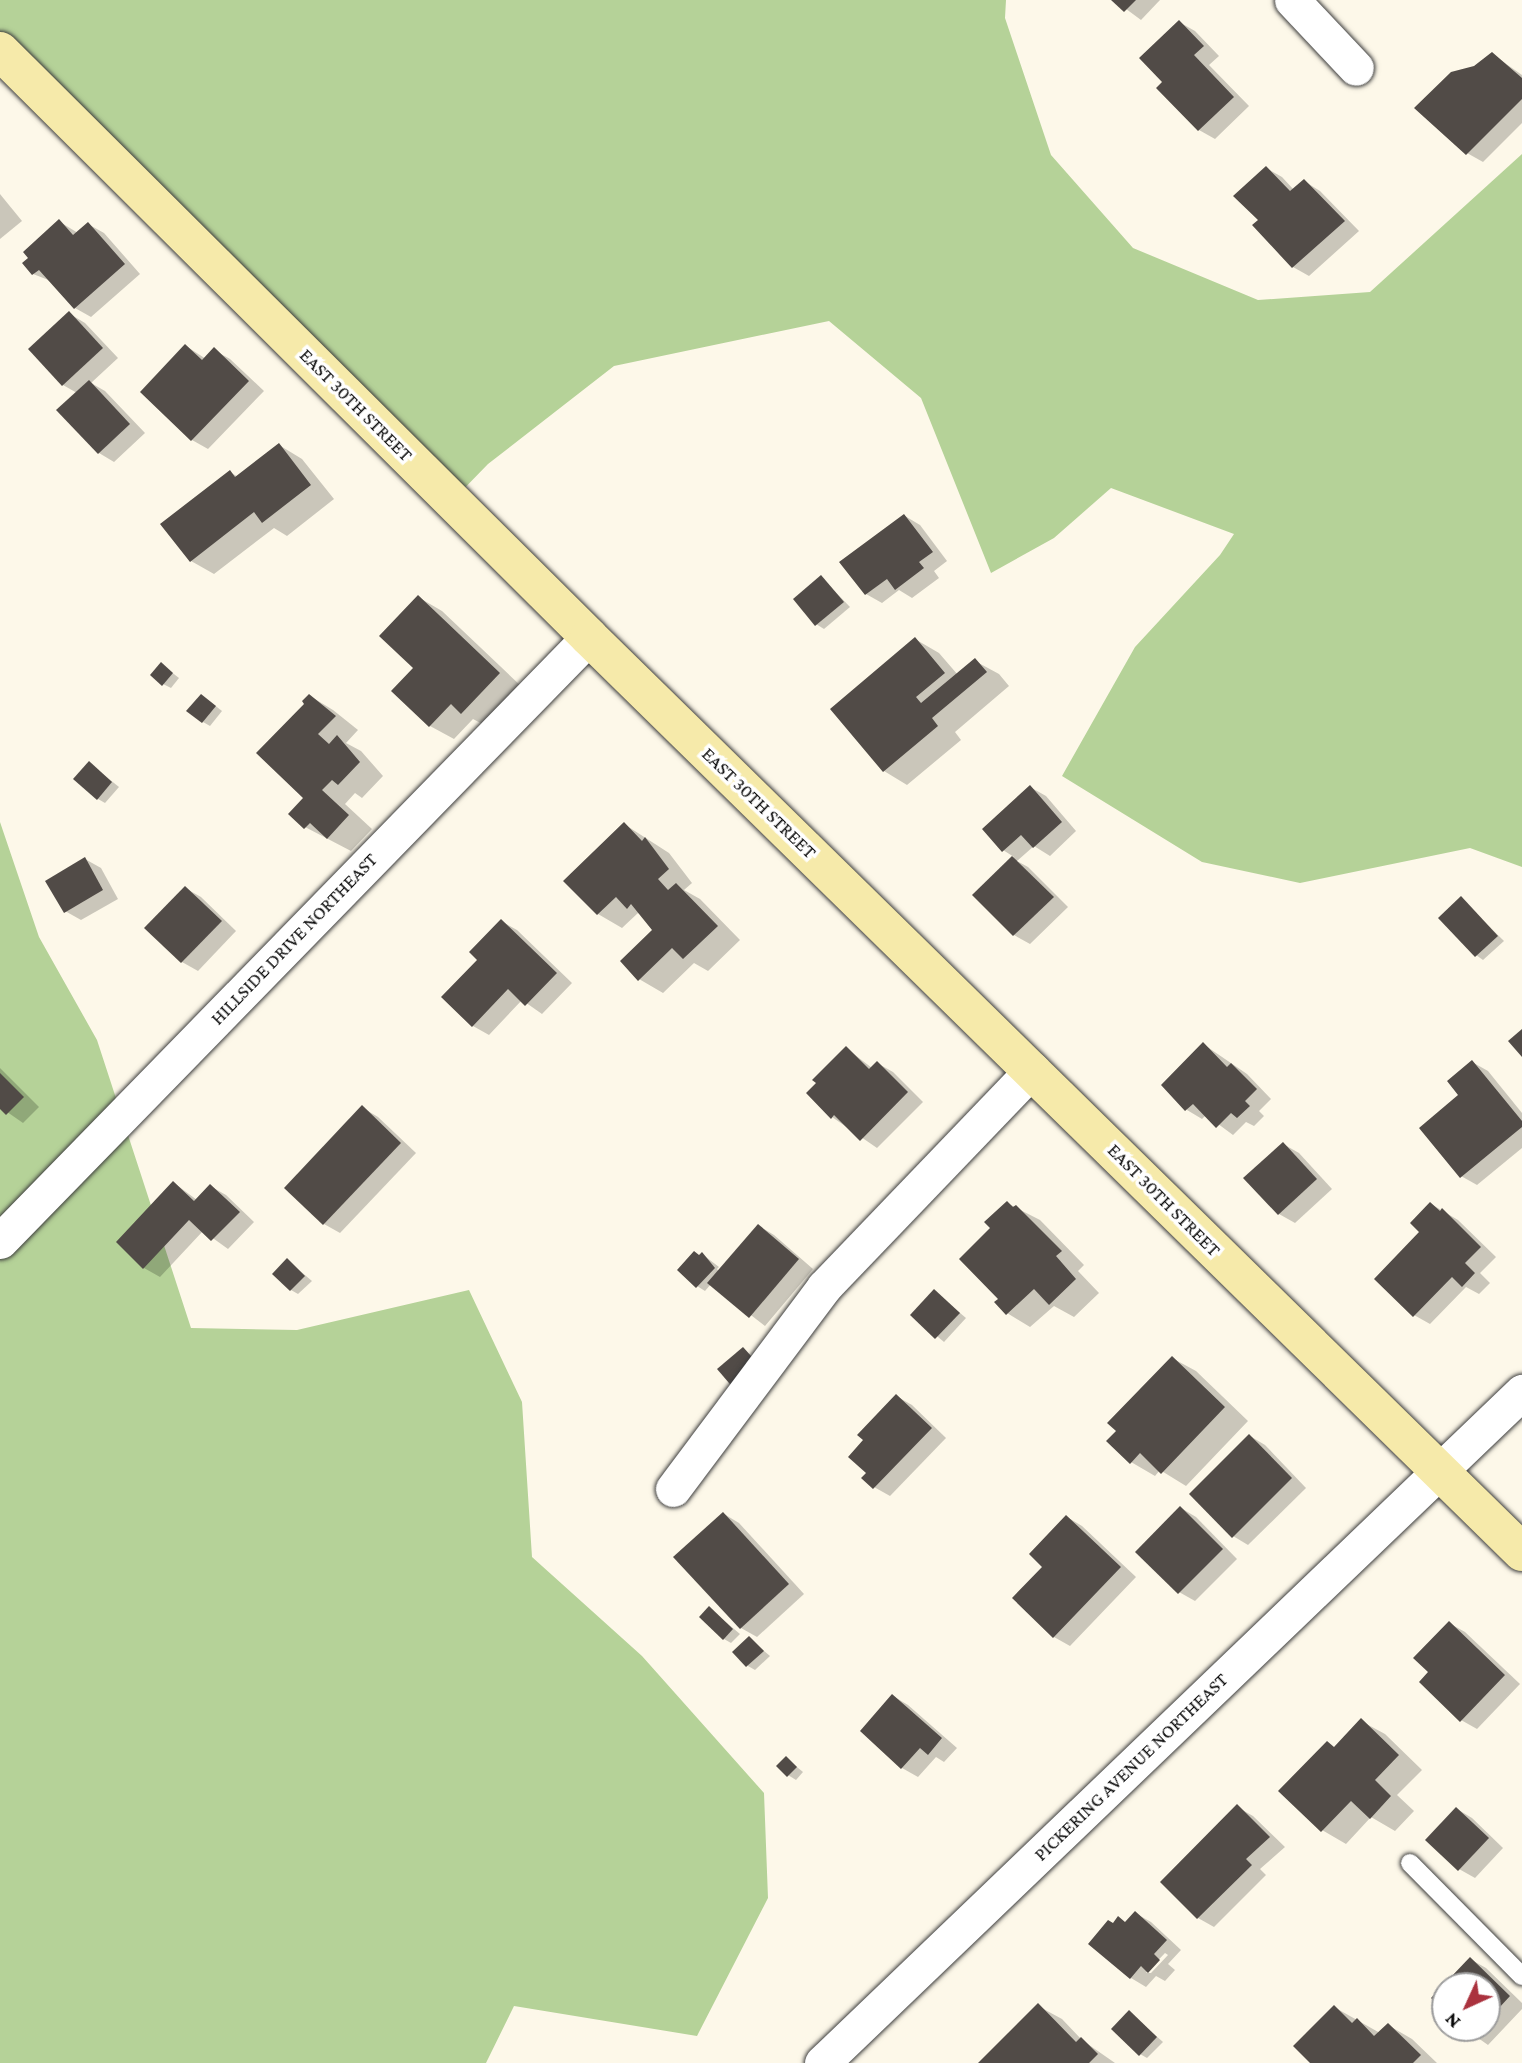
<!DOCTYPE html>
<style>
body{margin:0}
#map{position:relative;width:1522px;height:2063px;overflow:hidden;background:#fdf8e9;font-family:"Crimson Pro",serif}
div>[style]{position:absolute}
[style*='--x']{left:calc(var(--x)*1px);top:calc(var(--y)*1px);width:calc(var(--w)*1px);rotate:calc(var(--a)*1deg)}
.forest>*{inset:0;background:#b5d298}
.shadow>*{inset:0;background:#0003}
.building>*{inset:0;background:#514b47}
.roads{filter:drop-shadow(0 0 2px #3d3d3d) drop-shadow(0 0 2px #3d3d3d)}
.lane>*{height:18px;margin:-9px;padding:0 9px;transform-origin:9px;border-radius:9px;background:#fff}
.street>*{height:35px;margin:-17.5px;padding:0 17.5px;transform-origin:17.5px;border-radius:17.5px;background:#fff}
.secondary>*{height:38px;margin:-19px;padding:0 19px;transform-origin:19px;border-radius:19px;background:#f6eaaa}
span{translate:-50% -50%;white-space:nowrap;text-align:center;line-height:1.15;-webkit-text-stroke:7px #fff;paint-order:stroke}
.street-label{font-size:19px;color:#0a0a0a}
.north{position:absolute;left:1431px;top:1972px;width:70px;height:70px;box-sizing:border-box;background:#fff;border:2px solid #9d9d9d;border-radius:50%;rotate:225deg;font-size:19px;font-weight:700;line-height:28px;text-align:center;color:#0a0a0a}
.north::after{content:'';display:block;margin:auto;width:24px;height:32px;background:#aa323e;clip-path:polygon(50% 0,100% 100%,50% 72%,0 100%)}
</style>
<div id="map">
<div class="forest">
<div style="clip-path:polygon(0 0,1006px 0,1005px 18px,1051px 155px,1133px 248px,1258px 300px,1370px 292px,1522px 154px,1522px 867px,1470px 848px,1300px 883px,1202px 862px,1062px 776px,1135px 647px,1220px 555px,1234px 534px,1111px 488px,1054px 538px,991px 573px,921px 398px,829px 321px,614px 366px,488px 464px,452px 501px,0 51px)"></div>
<div style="clip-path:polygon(0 822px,39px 937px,97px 1040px,191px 1328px,297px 1330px,469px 1290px,522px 1402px,532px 1557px,642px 1656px,764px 1793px,768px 1898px,697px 2036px,514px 2006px,486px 2063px,0 2063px)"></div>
</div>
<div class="shadow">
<div style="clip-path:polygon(1114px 0,1160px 0,1141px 20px)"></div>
<div style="clip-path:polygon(1179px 22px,1195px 31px,1219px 56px,1209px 65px,1249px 106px,1215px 139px,1199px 130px,1165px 82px)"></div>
<div style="clip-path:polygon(1492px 54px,1522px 75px,1522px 123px,1483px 162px,1467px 153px,1475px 68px)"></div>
<div style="clip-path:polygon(1266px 168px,1282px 177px,1294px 190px,1304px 181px,1320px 191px,1359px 231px,1309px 276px,1293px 267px,1255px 225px,1260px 220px)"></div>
<div style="clip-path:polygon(0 194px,22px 221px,0 239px)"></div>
<div style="clip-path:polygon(60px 222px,78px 233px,88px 224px,104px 233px,140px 274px,91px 317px,75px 308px,51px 281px,33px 274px)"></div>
<div style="clip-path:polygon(70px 314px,85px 323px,118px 358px,91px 383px,105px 391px,145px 433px,114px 462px,99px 453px,77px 393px,63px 385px)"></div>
<div style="clip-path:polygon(186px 346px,206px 359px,214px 350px,230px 359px,264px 391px,208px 449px,192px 440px,142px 392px)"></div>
<div style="clip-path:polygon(279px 445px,302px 459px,334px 499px,287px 536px,274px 528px,214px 574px,191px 561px,230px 472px,238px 477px)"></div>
<div style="clip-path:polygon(905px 516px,920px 525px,947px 561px,934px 571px,939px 578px,912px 598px,899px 590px,882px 603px,866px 594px)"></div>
<div style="clip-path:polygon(821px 577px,850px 607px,824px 629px,816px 624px)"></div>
<div style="clip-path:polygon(418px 597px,442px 611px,522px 687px,486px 726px,473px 719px,454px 739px,430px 726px,415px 668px)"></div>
<div style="clip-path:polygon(915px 639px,939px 653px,958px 675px,975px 661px,999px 674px,1009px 686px,955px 732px,961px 740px,907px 785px,884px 771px)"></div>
<div style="clip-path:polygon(161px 664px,179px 678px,171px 688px,163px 684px)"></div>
<div style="clip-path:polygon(310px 696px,333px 710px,358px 730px,346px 743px,361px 751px,383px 776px,362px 798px,355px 793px,345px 804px,372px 829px,351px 851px,305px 827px,307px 704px)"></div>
<div style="clip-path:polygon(208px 700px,222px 711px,210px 726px,203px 722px)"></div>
<div style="clip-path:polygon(89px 763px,119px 787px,105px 803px,98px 799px)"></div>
<div style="clip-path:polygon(1030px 787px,1046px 796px,1076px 831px,1050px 856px,1034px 846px,1017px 861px,1028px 867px,1068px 907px,1030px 944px,1014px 935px,974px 895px,1014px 857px,1003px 850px)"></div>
<div style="clip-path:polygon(624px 824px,669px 853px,692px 883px,684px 890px,700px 899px,740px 940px,708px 971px,694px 963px,663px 993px,639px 979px,654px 930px,642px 915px,638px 913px,622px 928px,598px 914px,566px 881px)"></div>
<div style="clip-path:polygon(85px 859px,101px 868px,118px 899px,81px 920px,65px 911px)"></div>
<div style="clip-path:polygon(185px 888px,201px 897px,236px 931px,198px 971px,182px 962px)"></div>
<div style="clip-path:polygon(1461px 899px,1504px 941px,1483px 960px,1476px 955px)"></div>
<div style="clip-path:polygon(501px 921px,517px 930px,572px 983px,542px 1014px,522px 1000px,489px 1035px,473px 1026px,443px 997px,479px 960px)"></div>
<div style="clip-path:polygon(1203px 1044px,1247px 1074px,1271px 1099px,1259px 1111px,1264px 1116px,1254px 1126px,1246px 1122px,1233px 1135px,1206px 1115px,1202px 1119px,1187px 1110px)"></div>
<div style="clip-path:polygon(846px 1048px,872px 1068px,877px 1063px,893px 1072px,923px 1102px,877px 1148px,832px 1117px)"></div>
<div style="clip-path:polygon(1472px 1062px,1488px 1071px,1522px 1113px,1522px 1148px,1477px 1185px,1461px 1176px,1461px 1095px)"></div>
<div style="clip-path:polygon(0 1068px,39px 1107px,23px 1123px,0 1107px)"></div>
<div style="clip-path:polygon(363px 1108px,378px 1117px,416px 1153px,340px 1233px,324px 1224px)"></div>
<div style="clip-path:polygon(1283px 1144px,1299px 1153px,1332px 1189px,1295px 1223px,1279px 1214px)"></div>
<div style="clip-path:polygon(174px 1183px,197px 1200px,210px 1186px,226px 1195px,254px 1222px,228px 1249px,203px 1231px,160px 1277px,144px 1268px,118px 1242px)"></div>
<div style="clip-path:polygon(1007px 1203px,1040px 1220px,1084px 1265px,1078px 1271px,1099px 1293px,1074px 1317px,1054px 1306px,1030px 1327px,1007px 1313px,1000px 1299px,993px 1228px)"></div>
<div style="clip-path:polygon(1431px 1204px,1458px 1220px,1496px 1257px,1480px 1273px,1490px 1283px,1479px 1294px,1466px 1287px,1430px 1324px,1414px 1315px,1421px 1232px)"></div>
<div style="clip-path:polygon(759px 1226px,774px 1235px,813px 1269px,765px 1326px,711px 1284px,705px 1291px,697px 1286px,702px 1254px,719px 1267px,717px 1269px,719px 1272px)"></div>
<div style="clip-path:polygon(287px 1260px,312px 1281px,298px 1294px,291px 1290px)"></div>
<div style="clip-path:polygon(935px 1292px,966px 1318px,944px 1342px,912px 1315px)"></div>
<div style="clip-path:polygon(1172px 1358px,1196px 1371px,1248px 1421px,1186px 1486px,1160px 1470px,1155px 1476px,1131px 1462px)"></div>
<div style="clip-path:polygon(896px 1396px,912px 1405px,946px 1438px,890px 1496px,874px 1487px,868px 1472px,865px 1440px)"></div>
<div style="clip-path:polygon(1250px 1436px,1265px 1445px,1306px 1488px,1248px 1545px,1233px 1536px)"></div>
<div style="clip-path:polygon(1181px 1508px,1196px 1517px,1237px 1559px,1195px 1601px,1179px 1592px)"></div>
<div style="clip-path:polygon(724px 1514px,739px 1523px,804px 1594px,757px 1637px,741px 1628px)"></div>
<div style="clip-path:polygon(1067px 1517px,1082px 1526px,1136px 1577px,1070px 1646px,1054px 1637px,1014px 1598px,1045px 1566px)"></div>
<div style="clip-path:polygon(709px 1608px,740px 1634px,731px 1643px,724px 1639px)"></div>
<div style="clip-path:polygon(1449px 1623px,1465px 1632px,1520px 1684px,1477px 1729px,1461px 1720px,1431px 1672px)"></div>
<div style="clip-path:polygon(749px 1638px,770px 1656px,755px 1670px,748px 1666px)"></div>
<div style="clip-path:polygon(893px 1696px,908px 1705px,957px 1748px,944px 1762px,936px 1757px,918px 1777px,902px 1768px,862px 1731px)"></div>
<div style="clip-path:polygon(1361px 1721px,1385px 1734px,1422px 1770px,1397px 1795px,1414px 1811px,1395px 1831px,1371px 1817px,1346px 1844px,1322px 1830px,1327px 1743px,1335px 1748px)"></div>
<div style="clip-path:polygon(786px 1758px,803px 1772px,796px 1780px,788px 1775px)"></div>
<div style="clip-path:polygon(1237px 1807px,1253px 1816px,1285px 1847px,1260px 1869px,1266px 1875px,1214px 1927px,1198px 1918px,1162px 1882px)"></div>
<div style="clip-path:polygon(1457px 1809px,1472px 1818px,1503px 1848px,1475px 1878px,1459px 1869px)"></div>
<div style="clip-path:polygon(evenodd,1135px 1913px,1151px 1922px,1181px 1950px,1168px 1964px,1175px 1970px,1165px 1981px,1156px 1976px,1146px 1987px,1131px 1978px,1114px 1925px,1126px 1923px,1135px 1913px,1165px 1953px,1168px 1955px,1151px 1973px,1146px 1973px,1165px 1953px)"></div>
<div style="clip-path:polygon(1470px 1959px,1486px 1968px,1522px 2003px,1522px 2009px,1488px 2045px,1464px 2028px,1487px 2028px,1487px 1986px,1445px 1986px,1445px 2009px,1433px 1998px)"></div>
<div style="clip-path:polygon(1038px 2006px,1062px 2019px,1082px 2040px,1115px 2063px,980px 2063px)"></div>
<div style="clip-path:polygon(1334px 2007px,1380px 2033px,1388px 2025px,1412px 2039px,1437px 2063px,1312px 2063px)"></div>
<div style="clip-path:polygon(1129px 2012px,1163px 2042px,1147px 2058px,1140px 2054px)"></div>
</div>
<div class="building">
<div style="clip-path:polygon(1111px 0,1136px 0,1124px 12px)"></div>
<div style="clip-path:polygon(1179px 20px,1204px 46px,1194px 55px,1234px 97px,1198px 131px,1156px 88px,1162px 82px,1139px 58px)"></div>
<div style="clip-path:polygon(1492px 52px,1522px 78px,1522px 99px,1466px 155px,1414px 108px,1451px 72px,1474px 66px)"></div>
<div style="clip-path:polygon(1266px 166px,1290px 191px,1304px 179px,1345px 221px,1292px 268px,1252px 225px,1258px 220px,1233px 196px)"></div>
<div style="clip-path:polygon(59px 219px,73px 235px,88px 222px,125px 264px,74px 309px,39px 270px,32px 275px,22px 263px,28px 258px,23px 252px)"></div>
<div style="clip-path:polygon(69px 311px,103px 348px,62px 386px,28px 349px)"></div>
<div style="clip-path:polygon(185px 344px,202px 360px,214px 347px,249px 381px,191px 441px,140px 392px)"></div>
<div style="clip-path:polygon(89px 380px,130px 424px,98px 454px,56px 410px)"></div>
<div style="clip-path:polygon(279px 443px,311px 485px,262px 523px,254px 512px,190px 562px,160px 524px,230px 470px,235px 477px)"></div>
<div style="clip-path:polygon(904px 514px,933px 552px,919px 562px,924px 568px,895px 590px,887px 579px,865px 595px,839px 562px)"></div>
<div style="clip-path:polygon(821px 575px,844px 602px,815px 626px,793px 599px)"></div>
<div style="clip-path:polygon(418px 595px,500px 673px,461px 714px,451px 704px,429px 727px,391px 691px,413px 668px,379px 636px)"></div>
<div style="clip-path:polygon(915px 637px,945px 673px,916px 697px,921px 703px,975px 658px,987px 672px,932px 718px,938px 726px,883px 772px,830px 709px)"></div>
<div style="clip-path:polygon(161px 662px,173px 673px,162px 686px,150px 675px)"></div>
<div style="clip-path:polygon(201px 694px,216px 706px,202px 723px,186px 711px)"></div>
<div style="clip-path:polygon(309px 694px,336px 716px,318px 734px,329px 744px,337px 735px,360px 762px,338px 785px,332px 780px,322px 790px,349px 815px,327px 839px,310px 823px,304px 829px,288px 814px,303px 798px,256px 753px,304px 704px,302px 701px)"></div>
<div style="clip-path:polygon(89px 761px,112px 782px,97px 800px,73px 779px)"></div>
<div style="clip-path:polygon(1030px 785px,1062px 822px,1033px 848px,1021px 835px,1002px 852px,982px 829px)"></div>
<div style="clip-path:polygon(624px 822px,642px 841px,645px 837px,669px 869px,658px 879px,668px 890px,676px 883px,718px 926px,683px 959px,672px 948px,638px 981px,620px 961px,652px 930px,631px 904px,627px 909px,616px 897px,597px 915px,563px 881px)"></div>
<div style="clip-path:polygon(1012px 856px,1054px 897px,1013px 936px,972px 895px)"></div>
<div style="clip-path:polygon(85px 857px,103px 890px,64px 913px,45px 881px)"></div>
<div style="clip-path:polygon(185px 886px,222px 921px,181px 963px,144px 928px)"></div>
<div style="clip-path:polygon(1461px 896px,1498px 936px,1475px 957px,1438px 918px)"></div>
<div style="clip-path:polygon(501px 919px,557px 973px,525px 1006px,508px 989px,472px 1027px,441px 997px,477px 960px,469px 952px)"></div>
<div style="clip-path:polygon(1522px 1029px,1522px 1057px,1508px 1041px)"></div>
<div style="clip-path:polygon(1203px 1042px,1227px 1067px,1231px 1063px,1257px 1089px,1245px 1101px,1250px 1106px,1237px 1118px,1231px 1113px,1216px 1128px,1193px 1104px,1185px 1111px,1161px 1085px)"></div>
<div style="clip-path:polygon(846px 1046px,869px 1069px,877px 1061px,908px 1092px,860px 1141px,834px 1115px,831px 1119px,806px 1093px,816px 1083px,812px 1080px)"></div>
<div style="clip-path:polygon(1472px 1060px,1522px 1121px,1522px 1127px,1460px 1178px,1419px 1128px,1458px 1095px,1447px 1081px)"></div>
<div style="clip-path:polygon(0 1073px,24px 1097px,6px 1115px,0 1109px)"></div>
<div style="clip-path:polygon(362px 1105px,401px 1143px,323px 1225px,284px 1188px)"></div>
<div style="clip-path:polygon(1283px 1142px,1317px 1179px,1278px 1215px,1243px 1178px)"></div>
<div style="clip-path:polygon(173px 1181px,194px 1201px,210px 1184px,240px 1212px,211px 1241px,189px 1220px,143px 1269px,116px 1242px)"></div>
<div style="clip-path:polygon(1007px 1201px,1013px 1207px,1016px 1205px,1062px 1251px,1056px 1256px,1076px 1279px,1049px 1305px,1034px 1289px,1006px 1315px,994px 1302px,998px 1299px,959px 1259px,990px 1228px,984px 1222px)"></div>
<div style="clip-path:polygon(1430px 1202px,1440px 1211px,1442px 1208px,1481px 1247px,1465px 1263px,1475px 1273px,1462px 1287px,1452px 1277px,1413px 1317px,1374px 1279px,1419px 1232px,1410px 1223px)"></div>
<div style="clip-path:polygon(758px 1224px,799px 1259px,749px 1318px,707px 1283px)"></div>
<div style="clip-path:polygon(694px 1251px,699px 1255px,702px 1252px,715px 1268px,696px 1288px,677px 1270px)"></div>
<div style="clip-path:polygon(287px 1258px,305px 1276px,290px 1291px,272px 1274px)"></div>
<div style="clip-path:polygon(934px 1289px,960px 1313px,935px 1339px,910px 1315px)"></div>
<div style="clip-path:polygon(743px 1347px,761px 1367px,735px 1390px,717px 1369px)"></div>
<div style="clip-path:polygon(1172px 1356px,1225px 1407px,1161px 1474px,1140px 1453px,1130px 1464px,1106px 1441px,1116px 1431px,1107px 1423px)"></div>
<div style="clip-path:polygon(896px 1394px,932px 1428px,873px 1489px,861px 1478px,866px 1473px,848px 1457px,863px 1440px,857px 1435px)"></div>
<div style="clip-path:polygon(1249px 1434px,1292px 1478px,1232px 1538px,1189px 1494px)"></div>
<div style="clip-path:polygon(1180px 1506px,1223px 1549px,1178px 1594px,1135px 1552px)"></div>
<div style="clip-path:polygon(723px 1512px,789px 1584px,740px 1629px,673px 1557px)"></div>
<div style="clip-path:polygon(1066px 1515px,1121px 1567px,1053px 1638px,1012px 1598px,1042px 1567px,1029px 1554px)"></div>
<div style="clip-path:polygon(709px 1606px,733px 1629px,723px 1640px,699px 1617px)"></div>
<div style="clip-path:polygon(1449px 1621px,1505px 1675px,1460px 1722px,1419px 1682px,1428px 1672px,1413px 1658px)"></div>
<div style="clip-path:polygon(749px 1636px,764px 1651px,746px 1667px,732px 1652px)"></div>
<div style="clip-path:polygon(892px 1694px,942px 1738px,928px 1755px,920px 1748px,901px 1769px,860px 1731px)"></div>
<div style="clip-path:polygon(1361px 1718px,1399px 1755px,1375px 1780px,1391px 1796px,1370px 1819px,1351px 1801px,1321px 1832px,1278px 1791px,1327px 1741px,1334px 1747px)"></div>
<div style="clip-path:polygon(786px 1756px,797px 1767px,787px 1777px,776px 1766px)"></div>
<div style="clip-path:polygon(1237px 1804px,1270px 1837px,1246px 1859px,1252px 1865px,1197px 1919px,1160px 1882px)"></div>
<div style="clip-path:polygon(1456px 1807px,1489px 1838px,1458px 1871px,1425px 1840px)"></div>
<div style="clip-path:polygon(1135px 1911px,1167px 1940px,1154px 1954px,1160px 1960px,1148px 1973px,1141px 1966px,1130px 1979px,1088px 1944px,1108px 1920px,1113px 1923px,1118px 1916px,1125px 1922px)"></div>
<div style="clip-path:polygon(1470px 1957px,1510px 1996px,1487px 2021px,1487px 1986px,1445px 1986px,1445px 2012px,1431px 1998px)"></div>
<div style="clip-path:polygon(1038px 2003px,1076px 2042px,1081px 2037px,1098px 2054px,1089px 2063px,978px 2063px)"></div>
<div style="clip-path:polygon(1334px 2005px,1352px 2023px,1357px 2018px,1374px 2036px,1388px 2023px,1421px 2055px,1413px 2063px,1310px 2063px,1293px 2046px)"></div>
<div style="clip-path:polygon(1129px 2010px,1157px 2037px,1139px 2056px,1111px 2029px)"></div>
<div style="clip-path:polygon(1462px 2028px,1480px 2028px,1471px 2037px)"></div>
</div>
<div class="roads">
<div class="lane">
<div style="--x:1410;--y:1863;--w:159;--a:45.3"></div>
</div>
<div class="street">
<div style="--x:1292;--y:0;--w:93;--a:46.7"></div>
<div style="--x:0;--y:1241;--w:844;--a:-45.72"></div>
<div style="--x:673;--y:1489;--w:252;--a:-53.2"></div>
<div style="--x:824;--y:1287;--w:301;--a:-46.2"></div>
<div style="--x:822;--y:2063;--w:970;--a:-43.79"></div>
</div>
<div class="secondary">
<div style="--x:0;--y:51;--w:831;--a:44.85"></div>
<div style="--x:589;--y:637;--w:1307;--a:44.44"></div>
</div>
</div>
<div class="street-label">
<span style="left:356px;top:405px;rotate:45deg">EAST 30TH STREET</span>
<span style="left:759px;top:803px;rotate:44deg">EAST 30TH STREET</span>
<span style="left:294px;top:939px;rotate:-46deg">HILLSIDE DRIVE NORTHEAST</span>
<span style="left:1164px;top:1200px;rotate:45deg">EAST 30TH STREET</span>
<span style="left:1131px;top:1767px;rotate:-44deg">PICKERING AVENUE NORTHEAST</span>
</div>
<div class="north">N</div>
</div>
